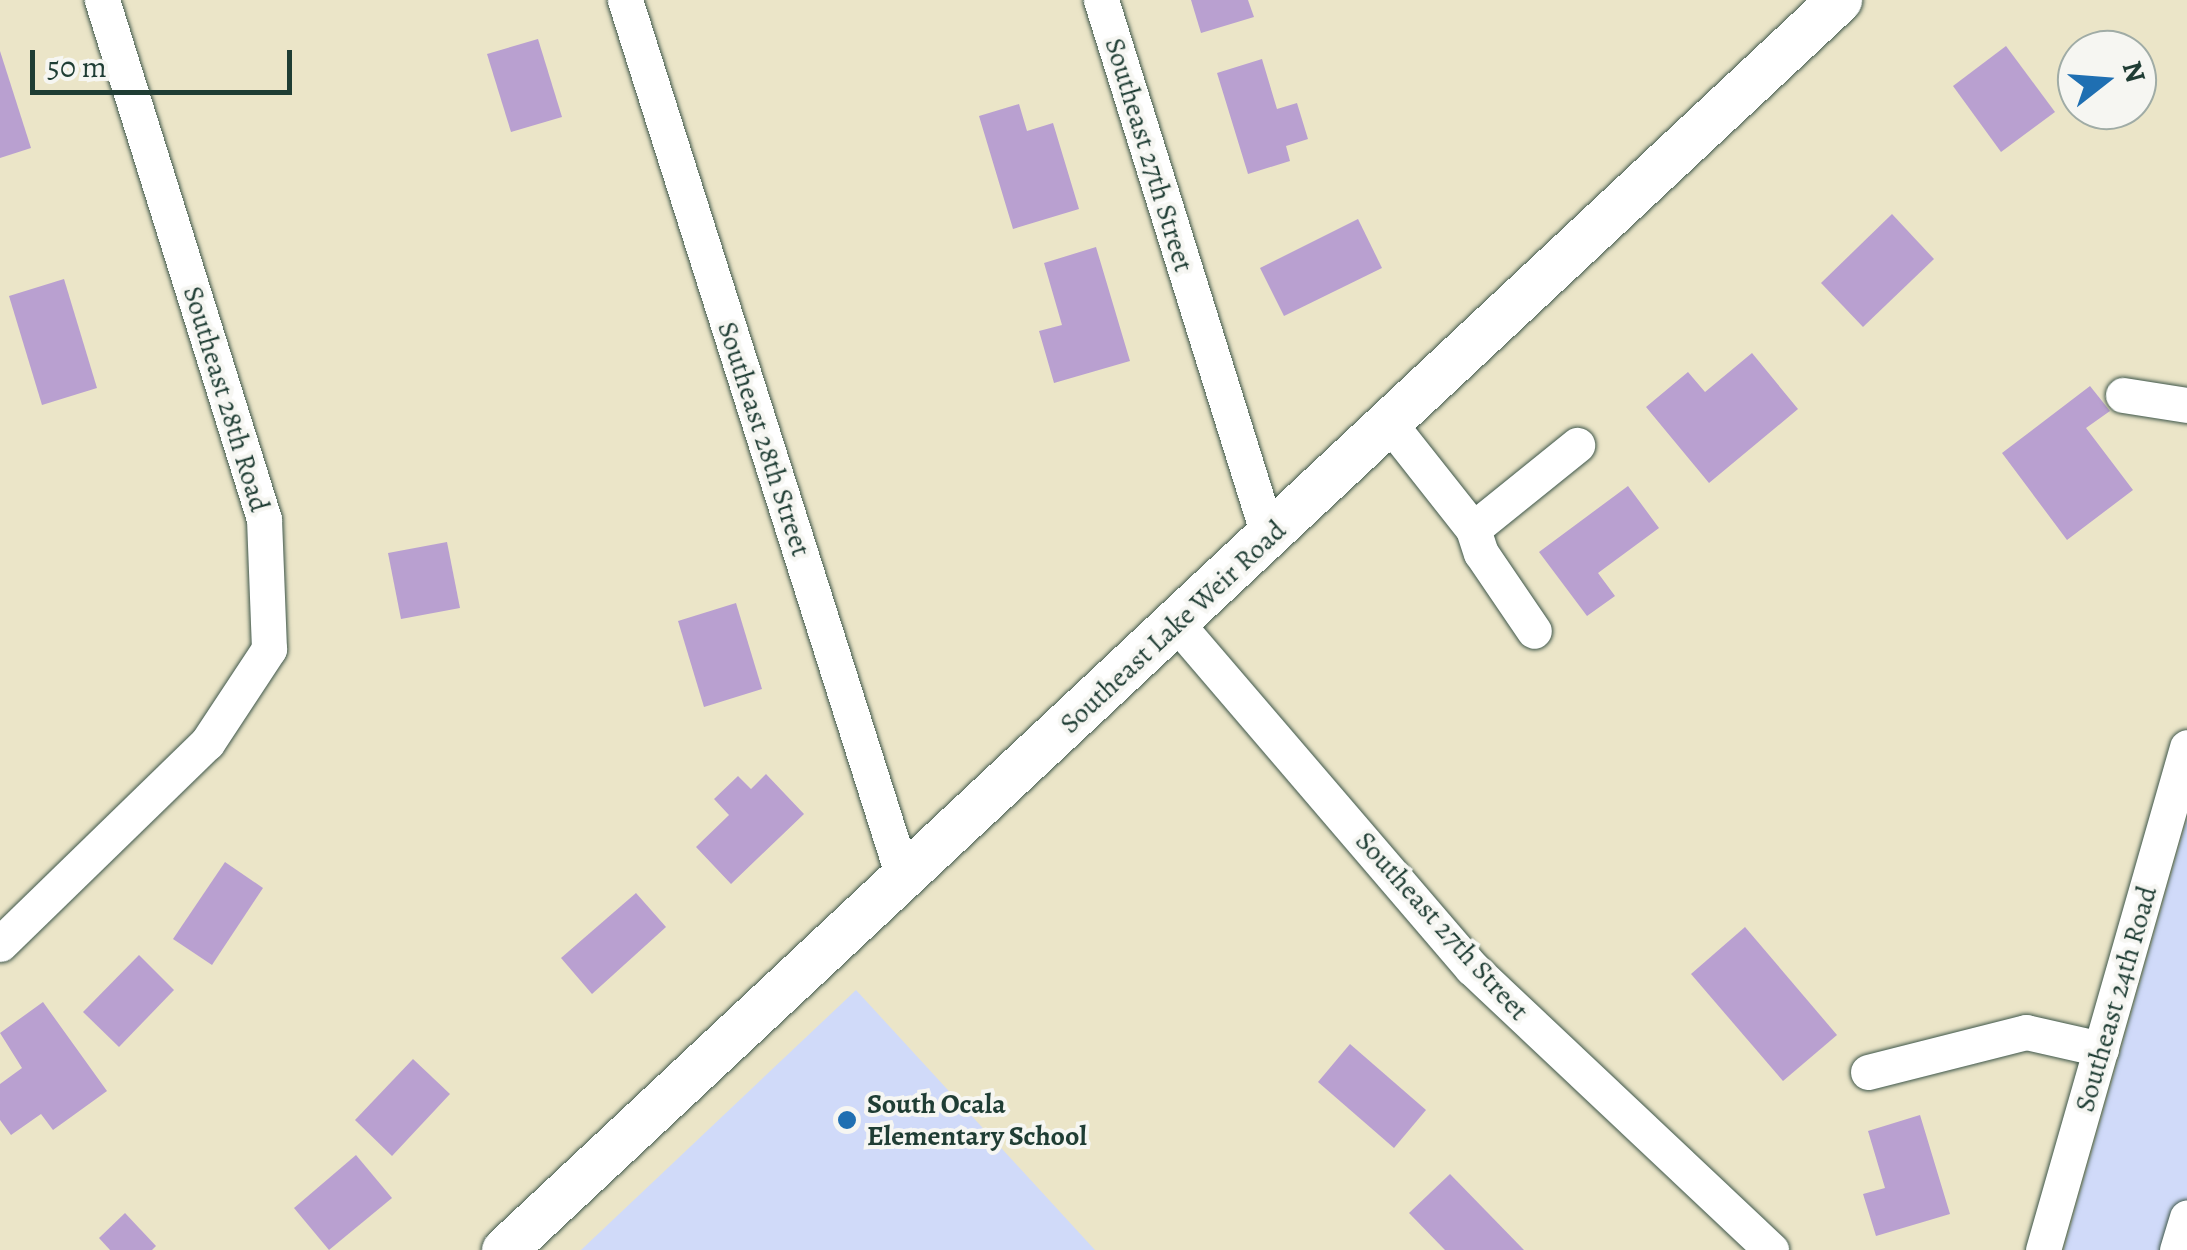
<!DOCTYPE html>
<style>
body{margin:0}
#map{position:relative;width:2187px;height:1250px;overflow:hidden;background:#ebe5c8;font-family:Alegreya,serif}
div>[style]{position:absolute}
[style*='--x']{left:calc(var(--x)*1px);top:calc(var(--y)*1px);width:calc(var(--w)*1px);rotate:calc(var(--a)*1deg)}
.built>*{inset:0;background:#d0daf9}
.building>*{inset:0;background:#b9a0d0}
.roads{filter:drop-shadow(0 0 2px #3e564a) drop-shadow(0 0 2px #3e564a)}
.minor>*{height:35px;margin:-17.5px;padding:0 17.5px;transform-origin:17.5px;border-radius:17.5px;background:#fff}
.major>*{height:45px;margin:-22.5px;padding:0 22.5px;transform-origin:22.5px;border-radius:22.5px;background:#fff}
.dots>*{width:28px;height:28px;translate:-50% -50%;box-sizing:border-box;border:5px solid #f6f6f2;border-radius:50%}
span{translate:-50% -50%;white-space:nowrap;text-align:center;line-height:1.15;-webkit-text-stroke:8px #f6f6f2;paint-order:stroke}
.street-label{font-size:28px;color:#1f3d34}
.poi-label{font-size:28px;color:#1f3d34;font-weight:700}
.left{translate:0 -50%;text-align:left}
.north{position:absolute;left:2057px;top:30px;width:100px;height:100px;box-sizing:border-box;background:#f6f6f2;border:2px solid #a0aca6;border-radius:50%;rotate:73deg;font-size:28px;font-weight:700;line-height:40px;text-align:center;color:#1f3d34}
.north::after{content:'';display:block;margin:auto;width:35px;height:45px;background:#1f6fb2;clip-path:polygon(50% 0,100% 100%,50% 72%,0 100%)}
.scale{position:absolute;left:30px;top:50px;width:262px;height:45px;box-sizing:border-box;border:5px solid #1f3d34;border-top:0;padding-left:12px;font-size:30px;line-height:35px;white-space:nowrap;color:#1f3d34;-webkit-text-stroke:8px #f6f6f2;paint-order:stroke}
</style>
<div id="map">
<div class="built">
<div style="clip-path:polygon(2187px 819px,2187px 1250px,2064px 1250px,2066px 1242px)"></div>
<div style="clip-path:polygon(856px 990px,1095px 1250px,581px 1250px)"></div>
</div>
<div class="building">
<div style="clip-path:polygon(1191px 0,1248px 0,1254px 17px,1201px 33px)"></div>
<div style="clip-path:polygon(538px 39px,562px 117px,511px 132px,487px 54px)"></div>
<div style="clip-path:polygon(2006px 46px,2055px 112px,2001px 152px,1953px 86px)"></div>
<div style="clip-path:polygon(0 51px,31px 148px,0 158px)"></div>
<div style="clip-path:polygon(1262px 59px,1277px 109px,1297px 103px,1308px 139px,1286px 146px,1290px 161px,1248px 174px,1217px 73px)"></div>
<div style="clip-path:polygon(1019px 104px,1027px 131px,1053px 123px,1079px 209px,1013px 229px,979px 116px)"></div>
<div style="clip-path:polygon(1892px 214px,1934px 259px,1863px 327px,1821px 283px)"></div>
<div style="clip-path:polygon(1358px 219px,1382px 268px,1284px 316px,1260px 268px)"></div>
<div style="clip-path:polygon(1096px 247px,1130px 361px,1054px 383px,1039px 331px,1062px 325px,1044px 263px)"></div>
<div style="clip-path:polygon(64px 279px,97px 388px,42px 405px,9px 296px)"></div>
<div style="clip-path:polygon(1752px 353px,1798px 409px,1709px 483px,1646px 407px,1688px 372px,1705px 392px)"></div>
<div style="clip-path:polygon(2090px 386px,2110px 411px,2086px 428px,2133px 490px,2067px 540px,2002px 453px)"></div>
<div style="clip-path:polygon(1628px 486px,1659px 528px,1598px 573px,1615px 596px,1587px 616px,1539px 552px)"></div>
<div style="clip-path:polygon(447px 542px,460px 608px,401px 619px,388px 553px)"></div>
<div style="clip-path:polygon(736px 603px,762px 689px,704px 707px,678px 621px)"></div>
<div style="clip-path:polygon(766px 774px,804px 814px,731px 884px,696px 847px,729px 815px,714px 799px,738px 776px,751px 789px)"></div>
<div style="clip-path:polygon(225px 862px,263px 888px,212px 965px,173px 939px)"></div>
<div style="clip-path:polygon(636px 893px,666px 927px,592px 994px,561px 958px)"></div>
<div style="clip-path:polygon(1745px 927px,1837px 1035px,1783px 1081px,1691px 974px)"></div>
<div style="clip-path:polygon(139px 955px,174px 990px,119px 1047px,83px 1012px)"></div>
<div style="clip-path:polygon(43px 1002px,107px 1091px,53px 1130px,41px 1114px,11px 1135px,0 1120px,0 1084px,22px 1068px,0 1033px)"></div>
<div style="clip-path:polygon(1350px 1044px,1426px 1110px,1394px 1148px,1318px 1082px)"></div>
<div style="clip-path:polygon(413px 1059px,450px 1094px,392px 1156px,355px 1120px)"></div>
<div style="clip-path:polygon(1920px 1115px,1950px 1214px,1876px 1236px,1863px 1194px,1885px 1188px,1868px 1131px)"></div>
<div style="clip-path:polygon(356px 1155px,392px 1198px,329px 1250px,294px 1208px)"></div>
<div style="clip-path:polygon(1450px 1174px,1524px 1250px,1445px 1250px,1409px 1213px)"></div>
<div style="clip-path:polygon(125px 1213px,156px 1246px,152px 1250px,110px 1250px,99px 1238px)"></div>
</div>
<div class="roads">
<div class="minor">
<div style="--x:625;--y:0;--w:920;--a:72.41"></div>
<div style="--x:1101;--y:0;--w:564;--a:72.66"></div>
<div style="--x:2123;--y:395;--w:65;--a:8.9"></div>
<div style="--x:1390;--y:424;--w:134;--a:51.7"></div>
<div style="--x:1473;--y:529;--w:134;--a:-38.9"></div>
<div style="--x:1473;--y:529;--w:25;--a:72"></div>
<div style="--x:1481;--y:553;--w:94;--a:55.8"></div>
<div style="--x:1177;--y:624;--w:453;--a:49.4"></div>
<div style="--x:1472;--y:968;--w:411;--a:43.3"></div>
<div style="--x:0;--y:944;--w:289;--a:-44.2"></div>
<div style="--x:207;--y:743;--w:113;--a:-56.6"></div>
<div style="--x:269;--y:649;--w:130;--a:-92.2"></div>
<div style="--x:264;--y:519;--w:544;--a:-107.34"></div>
<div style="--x:1868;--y:1072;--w:163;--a:-14.2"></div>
<div style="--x:2026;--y:1032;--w:77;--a:12.8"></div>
<div style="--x:2043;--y:1250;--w:523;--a:-74.02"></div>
<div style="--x:2177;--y:1250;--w:34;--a:-73"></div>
</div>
<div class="major">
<div style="--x:504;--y:1250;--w:1829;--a:-43.12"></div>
</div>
</div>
<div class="dots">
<div style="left:847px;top:1120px;background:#1f6fb2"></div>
</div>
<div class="street-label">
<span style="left:1149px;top:155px;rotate:73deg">Southeast 27th Street</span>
<span style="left:226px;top:399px;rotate:73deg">Southeast 28th Road</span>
<span style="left:764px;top:439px;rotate:72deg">Southeast 28th Street</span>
<span style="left:1173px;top:627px;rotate:-43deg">Southeast Lake Weir Road</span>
<span style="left:1442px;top:926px;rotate:48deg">Southeast 27th Street</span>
<span style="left:2116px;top:999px;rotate:-74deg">Southeast 24th Road</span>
</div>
<div class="poi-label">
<span class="left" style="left:867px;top:1120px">South Ocala<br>Elementary School</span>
</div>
<div class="north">N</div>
<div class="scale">50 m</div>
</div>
